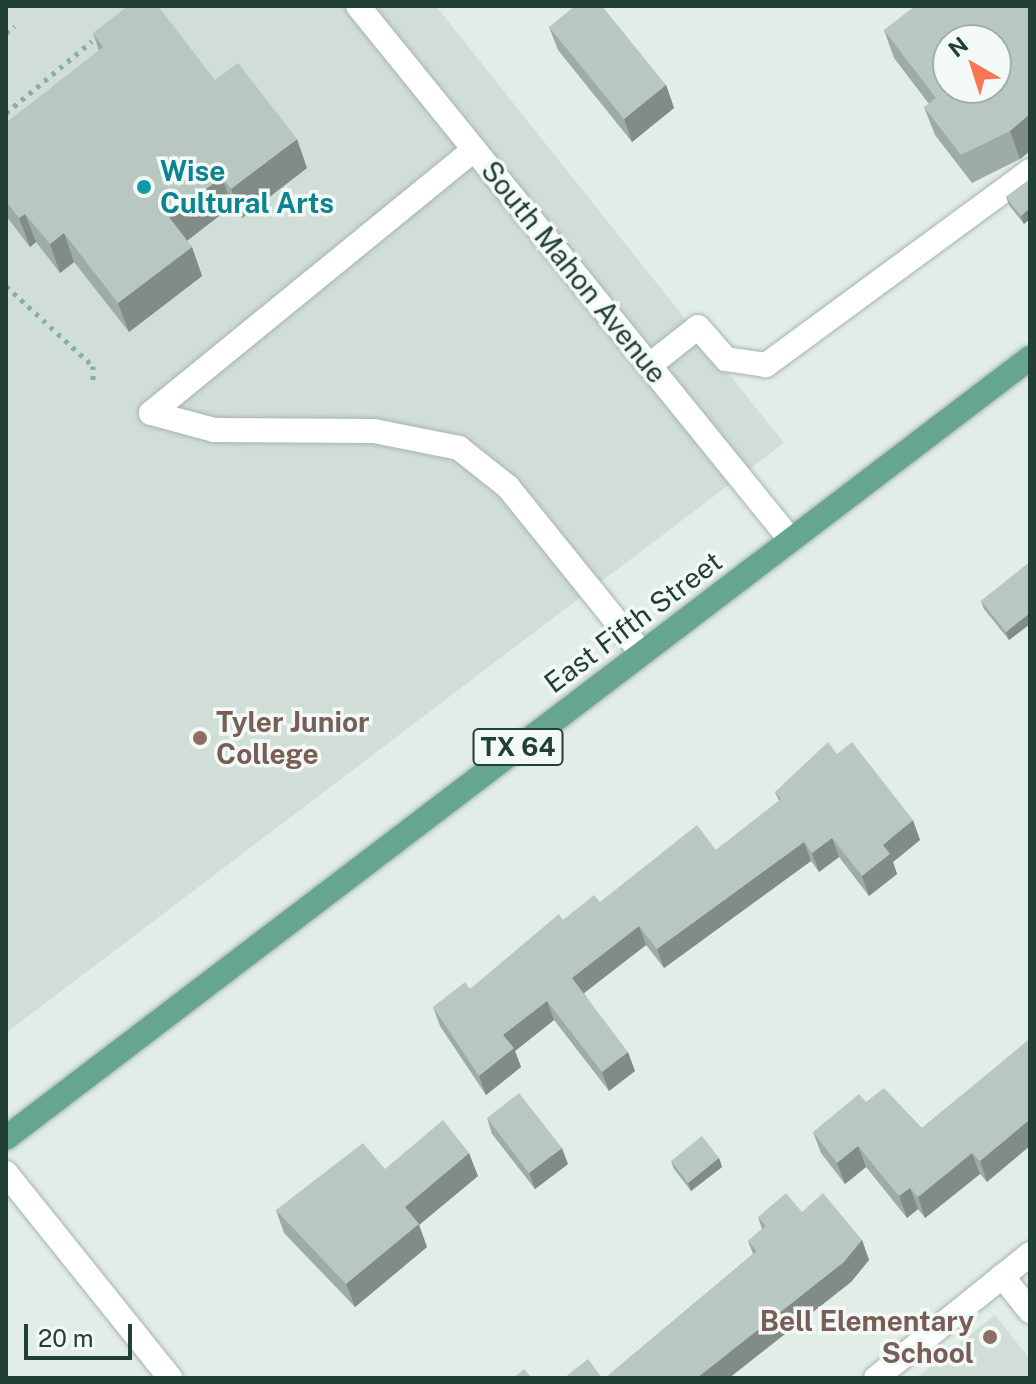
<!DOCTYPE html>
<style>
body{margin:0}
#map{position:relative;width:1036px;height:1384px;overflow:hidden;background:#e3ede8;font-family:"Public Sans",sans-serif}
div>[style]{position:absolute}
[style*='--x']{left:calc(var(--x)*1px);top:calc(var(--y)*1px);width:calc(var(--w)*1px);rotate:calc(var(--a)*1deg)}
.built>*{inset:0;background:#d1ddd7}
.path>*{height:5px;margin-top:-2.5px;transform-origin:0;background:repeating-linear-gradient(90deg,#82b2a1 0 4px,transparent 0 10px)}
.roads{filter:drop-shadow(0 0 2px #a5b5af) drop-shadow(0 0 2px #a5b5af)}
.minor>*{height:24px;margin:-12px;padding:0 12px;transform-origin:12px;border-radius:12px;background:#fff}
.major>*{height:24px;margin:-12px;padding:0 12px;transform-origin:12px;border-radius:12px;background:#65a591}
.wall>*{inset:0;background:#9eaca6}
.shaded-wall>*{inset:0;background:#818c87}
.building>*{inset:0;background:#b8c8c1}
.dots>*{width:22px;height:22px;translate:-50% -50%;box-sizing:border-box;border:4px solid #f3f9f6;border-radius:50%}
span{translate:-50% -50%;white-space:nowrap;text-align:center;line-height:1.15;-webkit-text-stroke:7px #f3f9f6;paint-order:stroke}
.shield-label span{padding:2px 6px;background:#f3f9f6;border:2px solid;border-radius:6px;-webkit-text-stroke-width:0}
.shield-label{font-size:26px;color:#213f36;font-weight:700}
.culture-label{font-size:28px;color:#0d838f;font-weight:700}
.left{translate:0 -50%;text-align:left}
.street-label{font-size:28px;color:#213f36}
.education-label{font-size:28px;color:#785e54;font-weight:700}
.right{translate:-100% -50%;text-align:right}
.frame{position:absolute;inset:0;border:8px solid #213f36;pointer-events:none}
.north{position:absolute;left:932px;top:24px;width:80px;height:80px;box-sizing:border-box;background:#f3f9f6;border:2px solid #9fafa9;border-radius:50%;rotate:321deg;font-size:22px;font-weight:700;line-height:32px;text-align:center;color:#213f36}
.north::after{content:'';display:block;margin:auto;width:28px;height:36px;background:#f87656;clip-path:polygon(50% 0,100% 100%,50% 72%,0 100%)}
.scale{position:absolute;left:24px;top:1324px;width:108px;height:36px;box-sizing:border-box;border:4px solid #213f36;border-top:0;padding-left:10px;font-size:24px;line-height:28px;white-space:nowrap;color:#213f36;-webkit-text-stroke:6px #f3f9f6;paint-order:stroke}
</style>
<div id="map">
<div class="built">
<div style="clip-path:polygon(6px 6px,436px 6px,784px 443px,6px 1033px)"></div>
<div style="clip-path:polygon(995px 1315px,1030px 1359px,1030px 1378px,916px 1378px)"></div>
</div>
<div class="path">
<div style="--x:6;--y:33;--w:11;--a:-38"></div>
<div style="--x:6;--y:113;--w:112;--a:-39.9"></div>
<div style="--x:6;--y:286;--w:118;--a:42.6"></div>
<div style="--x:93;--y:366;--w:14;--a:90"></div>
</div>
<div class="roads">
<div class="minor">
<div style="--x:358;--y:6;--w:686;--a:50.98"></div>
<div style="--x:650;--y:365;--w:61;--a:-38.4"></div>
<div style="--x:698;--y:327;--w:43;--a:48.8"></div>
<div style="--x:726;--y:359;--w:40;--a:8.5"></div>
<div style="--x:766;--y:365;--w:328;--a:-36.3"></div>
<div style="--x:151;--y:413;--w:65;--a:15.1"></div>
<div style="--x:214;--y:430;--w:160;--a:0.4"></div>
<div style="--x:374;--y:431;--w:87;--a:11.3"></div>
<div style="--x:459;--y:448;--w:63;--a:38.5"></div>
<div style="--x:508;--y:487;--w:213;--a:51.1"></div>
<div style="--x:151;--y:413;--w:417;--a:-39.2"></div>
<div style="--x:6;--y:1173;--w:263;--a:51.3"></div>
<div style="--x:1002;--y:1276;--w:45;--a:51.3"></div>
<div style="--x:876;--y:1378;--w:198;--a:-38.8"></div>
</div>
<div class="major">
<div style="--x:6;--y:1138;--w:1287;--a:-37.3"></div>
</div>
</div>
<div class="wall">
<div style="clip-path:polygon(1030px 6px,1030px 151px,1020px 159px,972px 183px,935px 135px,924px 107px,929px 104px,894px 58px,884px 30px)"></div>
<div style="clip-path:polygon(549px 27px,666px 85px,674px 108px,632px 142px,558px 50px)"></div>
<div style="clip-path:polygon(93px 33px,215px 80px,307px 168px,242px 218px,232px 206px,187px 241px,192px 247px,202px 276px,129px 332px,74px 262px,60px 273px,36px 242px,30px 247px,6px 216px,6px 123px,99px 51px)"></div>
<div style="clip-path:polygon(1030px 179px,1030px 219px,1024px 224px,1009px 205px,1006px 197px)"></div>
<div style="clip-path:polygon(1030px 562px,1030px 624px,1009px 640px,984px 609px,981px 601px)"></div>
<div style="clip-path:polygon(837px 754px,920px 840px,893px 862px,897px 874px,869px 896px,839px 857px,819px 872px,811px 861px,664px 968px,646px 945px,584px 993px,635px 1071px,609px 1091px,554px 1020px,515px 1051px,521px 1067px,486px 1095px,440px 1026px,433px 1007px,470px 989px,563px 920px,716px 850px,779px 801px,775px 792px)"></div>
<div style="clip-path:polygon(1030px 1039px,987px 1182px,980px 1174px,925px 1218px,918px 1209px,907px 1218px,866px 1167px,845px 1184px,821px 1153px,813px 1132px,866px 1102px,922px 1128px)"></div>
<div style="clip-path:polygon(487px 1118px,568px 1164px,535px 1189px,492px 1134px)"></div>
<div style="clip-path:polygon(719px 1158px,722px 1167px,691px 1191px,674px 1169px,671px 1161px)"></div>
<div style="clip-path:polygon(385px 1169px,478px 1176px,419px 1225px,427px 1247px,355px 1307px,284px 1233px,276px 1210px)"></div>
<div style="clip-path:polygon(802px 1212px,862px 1240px,869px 1260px,851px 1282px,729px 1378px,605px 1378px,753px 1254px,748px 1241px,762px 1229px,758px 1217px)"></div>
</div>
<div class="shaded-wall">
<div style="clip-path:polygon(666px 85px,674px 108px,632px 142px,624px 119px)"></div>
<div style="clip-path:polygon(1030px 114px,1030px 151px,1020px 159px,1010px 131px)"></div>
<div style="clip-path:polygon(297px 139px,307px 168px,242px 218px,231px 189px)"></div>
<div style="clip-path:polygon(222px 177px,232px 206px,180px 246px,169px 217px)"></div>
<div style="clip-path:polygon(1030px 208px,1030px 219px,1024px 224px,1021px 216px)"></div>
<div style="clip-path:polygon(25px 214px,36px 242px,30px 247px,19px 218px)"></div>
<div style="clip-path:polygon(64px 233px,74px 262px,60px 273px,50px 244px)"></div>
<div style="clip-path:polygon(192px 247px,202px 276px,129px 332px,118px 303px)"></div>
<div style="clip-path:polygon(1030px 613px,1030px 624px,1009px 640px,1006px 632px)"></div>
<div style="clip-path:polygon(913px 820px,920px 840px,893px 862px,897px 874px,869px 896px,862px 876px,883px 845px)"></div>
<div style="clip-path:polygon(832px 838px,839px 857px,819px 872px,812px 853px)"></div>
<div style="clip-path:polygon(804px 842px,811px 861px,664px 968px,657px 949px)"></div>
<div style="clip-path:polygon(639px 926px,646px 945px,579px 997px,572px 978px)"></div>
<div style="clip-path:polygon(547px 1001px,554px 1020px,515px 1051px,521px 1067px,486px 1095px,479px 1076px,503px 1035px)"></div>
<div style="clip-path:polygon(628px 1052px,635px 1071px,609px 1091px,602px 1072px)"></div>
<div style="clip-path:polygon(1030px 1119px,1030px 1146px,987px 1182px,980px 1161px)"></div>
<div style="clip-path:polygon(858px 1146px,866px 1167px,845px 1184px,837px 1163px)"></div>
<div style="clip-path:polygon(562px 1148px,568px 1164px,535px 1189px,529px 1173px)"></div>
<div style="clip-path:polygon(469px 1153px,478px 1176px,419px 1225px,427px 1247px,355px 1307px,346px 1284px,405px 1207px)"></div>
<div style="clip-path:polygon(972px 1153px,980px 1174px,925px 1218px,918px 1197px)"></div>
<div style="clip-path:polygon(719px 1158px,722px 1167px,691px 1191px,688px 1183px)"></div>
<div style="clip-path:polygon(910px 1188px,918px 1209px,907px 1218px,899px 1196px)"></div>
<div style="clip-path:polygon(862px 1240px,869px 1260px,851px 1282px,729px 1378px,697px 1378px)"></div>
</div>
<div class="building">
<div style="clip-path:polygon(128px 6px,158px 6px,215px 80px,238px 63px,297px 139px,231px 189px,222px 177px,169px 217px,192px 247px,118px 303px,64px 233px,50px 244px,25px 214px,19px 218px,6px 201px,6px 123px,103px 47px,93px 33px)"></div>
<div style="clip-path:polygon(575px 6px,602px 6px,666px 85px,624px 119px,549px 27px)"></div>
<div style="clip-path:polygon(evenodd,915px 6px,1030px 6px,1030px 114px,1010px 131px,961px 155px,924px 107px,936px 98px,884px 30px,915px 6px,948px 40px,996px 40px,996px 88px,948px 88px,948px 40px)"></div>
<div style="clip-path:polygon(1030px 179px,1030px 208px,1021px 216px,1006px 197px)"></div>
<div style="clip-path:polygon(1030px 562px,1030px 613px,1006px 632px,981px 601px)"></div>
<div style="clip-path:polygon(828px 742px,837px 754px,852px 742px,913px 820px,883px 845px,890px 854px,862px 876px,832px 838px,812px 853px,804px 842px,657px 949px,639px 926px,572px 978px,628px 1052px,602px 1072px,547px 1001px,503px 1035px,514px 1048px,479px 1076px,433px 1007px,465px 982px,470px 989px,559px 914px,563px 920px,594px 895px,600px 902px,697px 825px,716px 850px,781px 799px,775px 792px)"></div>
<div style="clip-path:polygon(1030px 1039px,1030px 1119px,980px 1161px,972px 1153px,918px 1197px,910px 1188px,899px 1196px,858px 1146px,837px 1163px,813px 1132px,859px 1094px,866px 1102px,884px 1088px,922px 1128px)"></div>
<div style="clip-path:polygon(519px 1093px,562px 1148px,529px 1173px,487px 1118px)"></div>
<div style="clip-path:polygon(443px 1120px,469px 1153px,405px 1207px,419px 1224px,346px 1284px,276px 1210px,363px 1143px,385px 1169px)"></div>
<div style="clip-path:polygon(702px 1136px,719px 1158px,688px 1183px,671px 1161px)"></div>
<div style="clip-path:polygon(786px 1193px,802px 1212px,823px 1193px,862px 1240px,844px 1262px,697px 1378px,605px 1378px,757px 1251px,748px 1241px,766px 1226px,758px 1217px)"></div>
<div style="clip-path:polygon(588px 1359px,602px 1378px,564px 1378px)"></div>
<div style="clip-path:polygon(524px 1369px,532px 1378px,513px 1378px)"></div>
</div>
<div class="dots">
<div style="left:144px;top:187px;background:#0f9aa8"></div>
<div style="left:200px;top:738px;background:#8d6e63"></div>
<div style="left:990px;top:1337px;background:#8d6e63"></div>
</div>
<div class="shield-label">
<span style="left:518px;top:747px">TX 64</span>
</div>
<div class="culture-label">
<span class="left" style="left:160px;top:187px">Wise<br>Cultural Arts</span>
</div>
<div class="street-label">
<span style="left:574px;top:272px;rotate:51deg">South Mahon Avenue</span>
<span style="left:633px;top:622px;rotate:-37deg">East Fifth Street</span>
</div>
<div class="education-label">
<span class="left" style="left:216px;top:738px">Tyler Junior<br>College</span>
<span class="right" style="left:974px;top:1337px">Bell Elementary<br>School</span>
</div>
<div class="frame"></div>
<div class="north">N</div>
<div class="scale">20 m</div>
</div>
